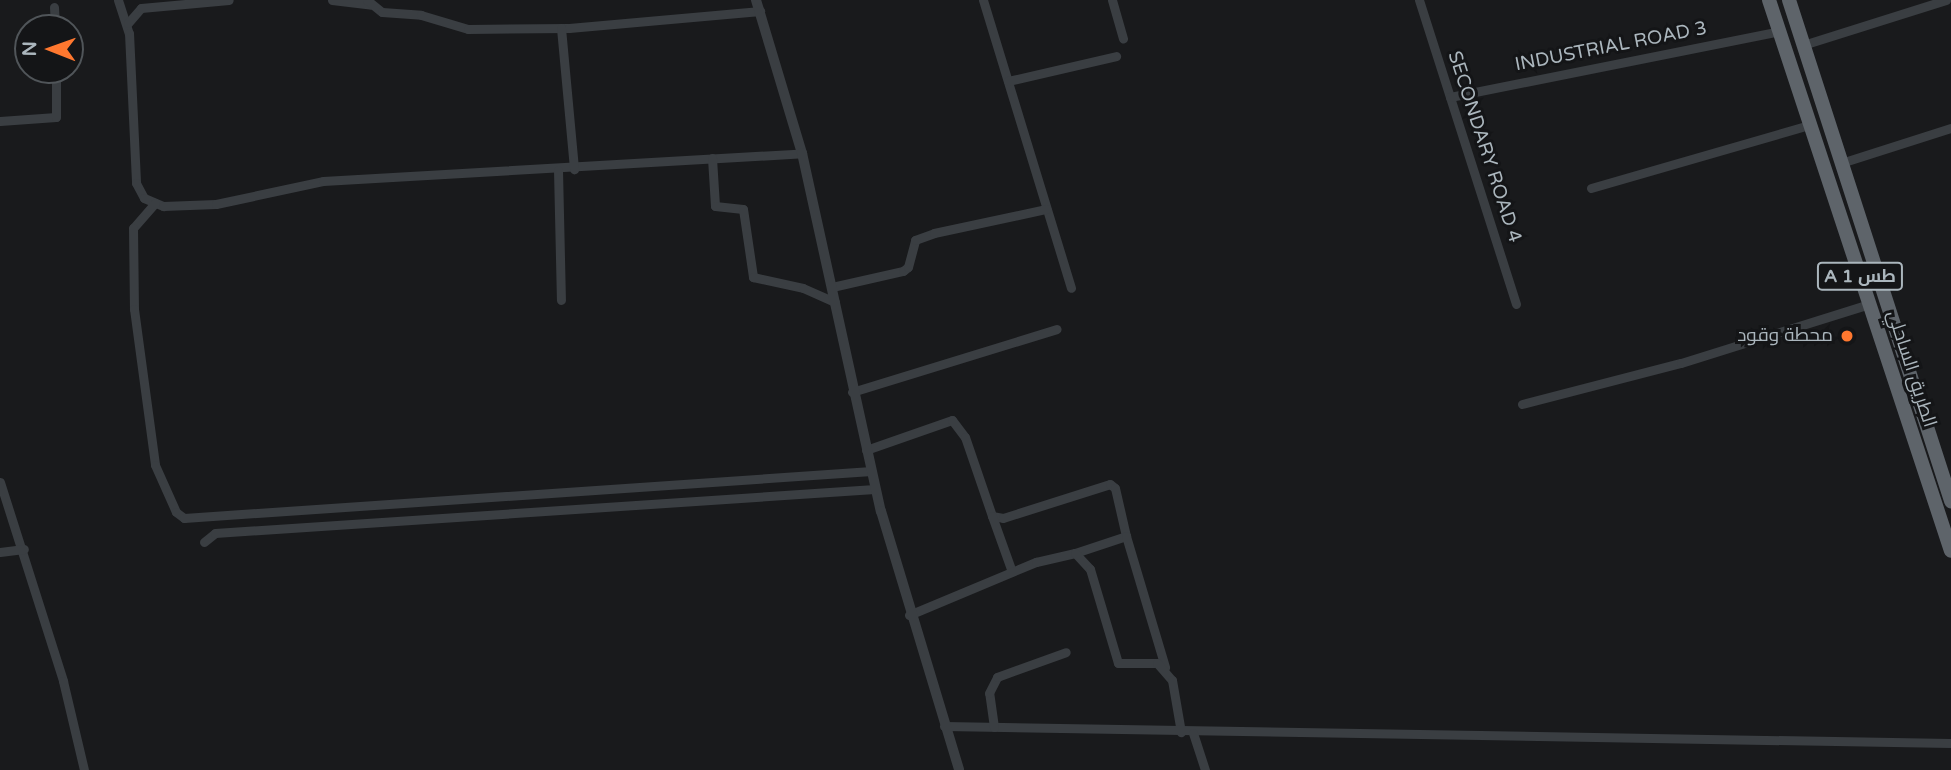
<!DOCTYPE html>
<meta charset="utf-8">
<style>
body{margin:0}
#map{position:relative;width:1951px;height:770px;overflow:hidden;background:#191a1c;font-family:"Varela Round",Cairo,sans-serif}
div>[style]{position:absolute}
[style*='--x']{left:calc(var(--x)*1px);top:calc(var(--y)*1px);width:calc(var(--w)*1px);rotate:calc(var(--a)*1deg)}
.minor>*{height:9px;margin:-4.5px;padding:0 4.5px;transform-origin:4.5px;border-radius:4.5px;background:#3a3e42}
.tertiary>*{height:10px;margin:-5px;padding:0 5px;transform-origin:5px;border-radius:5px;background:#3a3e42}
.trunk>*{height:14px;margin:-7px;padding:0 7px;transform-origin:7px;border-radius:7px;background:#5e646a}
.dots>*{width:19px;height:19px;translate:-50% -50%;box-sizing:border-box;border:4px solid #141517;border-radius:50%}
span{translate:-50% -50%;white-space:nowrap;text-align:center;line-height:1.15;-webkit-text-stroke:6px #141517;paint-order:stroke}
.shield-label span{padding:2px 5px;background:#141517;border:2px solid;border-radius:5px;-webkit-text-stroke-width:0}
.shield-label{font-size:18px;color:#abb6bd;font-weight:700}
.street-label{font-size:19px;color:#abb6bd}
.poi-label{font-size:19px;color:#abb6bd}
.right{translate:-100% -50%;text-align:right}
.north{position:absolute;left:14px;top:14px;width:70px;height:70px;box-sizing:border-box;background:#141517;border:2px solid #505559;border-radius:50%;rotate:271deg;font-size:19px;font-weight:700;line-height:28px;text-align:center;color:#abb6bd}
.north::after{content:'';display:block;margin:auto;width:24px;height:32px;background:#ff782f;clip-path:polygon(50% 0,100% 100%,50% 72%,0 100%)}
</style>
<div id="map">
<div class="minor">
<div style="--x:118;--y:0;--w:35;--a:72"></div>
<div style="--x:129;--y:33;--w:150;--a:87.3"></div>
<div style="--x:136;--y:183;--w:17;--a:62"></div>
<div style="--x:144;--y:198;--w:21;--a:23"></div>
<div style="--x:163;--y:206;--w:53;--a:-2.2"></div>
<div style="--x:216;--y:204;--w:109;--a:-12.1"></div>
<div style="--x:323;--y:181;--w:480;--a:-3.3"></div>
<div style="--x:332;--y:0;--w:38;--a:7"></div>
<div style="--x:367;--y:0;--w:19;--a:39"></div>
<div style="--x:382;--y:12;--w:39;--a:4"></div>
<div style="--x:421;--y:15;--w:49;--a:16.6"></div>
<div style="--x:468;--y:29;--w:101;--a:-0.6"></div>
<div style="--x:569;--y:28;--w:192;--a:-5.1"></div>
<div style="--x:983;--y:0;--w:301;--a:73"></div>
<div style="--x:1112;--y:0;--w:40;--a:74"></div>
<div style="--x:1419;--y:0;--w:319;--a:72.3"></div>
<div style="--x:54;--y:7;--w:21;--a:87"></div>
<div style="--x:128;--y:23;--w:20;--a:-49"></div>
<div style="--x:141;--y:8;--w:88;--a:-5.2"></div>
<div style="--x:561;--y:28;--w:142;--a:84.7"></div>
<div style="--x:1803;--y:45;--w:150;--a:-17.5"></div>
<div style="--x:1008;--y:81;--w:111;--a:-13"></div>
<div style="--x:1450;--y:97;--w:336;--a:-11.3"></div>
<div style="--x:0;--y:121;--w:56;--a:-4.1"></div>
<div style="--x:56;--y:117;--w:47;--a:-90"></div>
<div style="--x:712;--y:158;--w:48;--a:86.4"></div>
<div style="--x:715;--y:206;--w:28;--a:6"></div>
<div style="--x:743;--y:209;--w:69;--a:81.6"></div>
<div style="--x:753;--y:277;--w:51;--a:12.4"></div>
<div style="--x:803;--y:288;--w:35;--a:24"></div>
<div style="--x:1841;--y:163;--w:115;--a:-17.7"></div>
<div style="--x:558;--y:170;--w:130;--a:88.7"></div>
<div style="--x:1591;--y:188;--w:227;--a:-16.1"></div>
<div style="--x:155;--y:203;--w:33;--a:131"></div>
<div style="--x:133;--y:228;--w:81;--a:89.3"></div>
<div style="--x:134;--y:309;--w:157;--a:82.3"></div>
<div style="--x:155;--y:465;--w:51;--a:65.9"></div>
<div style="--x:176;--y:512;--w:10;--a:37"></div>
<div style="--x:184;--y:518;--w:689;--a:-3.91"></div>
<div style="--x:832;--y:287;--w:73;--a:-12.7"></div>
<div style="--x:903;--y:271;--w:6;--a:-39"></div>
<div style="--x:908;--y:267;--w:28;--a:-75"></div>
<div style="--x:915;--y:240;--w:20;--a:-20"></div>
<div style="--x:934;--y:233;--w:115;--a:-12.1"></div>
<div style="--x:852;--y:392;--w:214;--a:-17.1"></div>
<div style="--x:1522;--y:404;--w:164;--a:-14.5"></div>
<div style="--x:1681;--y:363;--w:197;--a:-17.4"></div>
<div style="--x:866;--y:450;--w:91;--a:-19.2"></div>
<div style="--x:952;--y:420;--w:21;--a:53"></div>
<div style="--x:965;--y:437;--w:83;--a:71.1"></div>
<div style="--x:992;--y:516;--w:11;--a:10"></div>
<div style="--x:1003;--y:518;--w:112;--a:-17.6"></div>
<div style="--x:1110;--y:484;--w:6;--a:39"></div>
<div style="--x:1115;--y:488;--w:49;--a:77.1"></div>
<div style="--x:0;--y:482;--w:209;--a:72.4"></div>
<div style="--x:63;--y:681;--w:91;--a:76.7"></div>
<div style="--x:992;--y:516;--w:59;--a:70.3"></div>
<div style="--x:204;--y:542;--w:14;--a:-39"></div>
<div style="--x:215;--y:533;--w:661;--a:-3.81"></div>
<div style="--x:0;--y:552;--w:24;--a:-7"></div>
<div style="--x:1075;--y:553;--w:54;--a:-18.4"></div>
<div style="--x:1126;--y:536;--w:137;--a:73.4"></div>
<div style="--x:909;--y:615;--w:138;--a:-22.7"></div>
<div style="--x:1036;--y:562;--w:40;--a:-13"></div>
<div style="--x:1075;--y:553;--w:22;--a:47"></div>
<div style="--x:1090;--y:569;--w:98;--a:73.4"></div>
<div style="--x:1118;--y:663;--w:39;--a:0"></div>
<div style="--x:1157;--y:663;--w:23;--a:49"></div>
<div style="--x:1172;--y:680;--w:53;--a:80.2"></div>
<div style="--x:944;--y:726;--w:1007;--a:0.97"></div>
<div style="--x:994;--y:727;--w:34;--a:-98"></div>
<div style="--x:989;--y:693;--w:18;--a:-63"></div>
<div style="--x:997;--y:677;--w:73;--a:-19.9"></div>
<div style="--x:1193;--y:733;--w:39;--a:72"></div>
</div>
<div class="tertiary">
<div style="--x:756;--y:0;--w:160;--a:73.3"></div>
<div style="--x:802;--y:153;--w:367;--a:77.6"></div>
<div style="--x:881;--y:511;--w:270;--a:73.2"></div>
</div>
<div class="trunk">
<div style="--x:1769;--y:0;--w:580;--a:71.72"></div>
<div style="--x:1789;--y:0;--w:527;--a:72.08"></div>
</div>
<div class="dots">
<div style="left:1847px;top:336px;background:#ff782f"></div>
</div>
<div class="shield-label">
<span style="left:1860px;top:276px">A 1 طس</span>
</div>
<div class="street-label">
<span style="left:1611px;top:47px;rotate:-11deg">INDUSTRIAL ROAD 3</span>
<span style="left:1484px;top:147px;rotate:72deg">SECONDARY ROAD 4</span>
<span style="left:1911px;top:369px;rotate:72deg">الطريق الساحلي</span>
</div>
<div class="poi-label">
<span class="right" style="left:1833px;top:336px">محطة وقود</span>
</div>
<div class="north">N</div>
</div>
